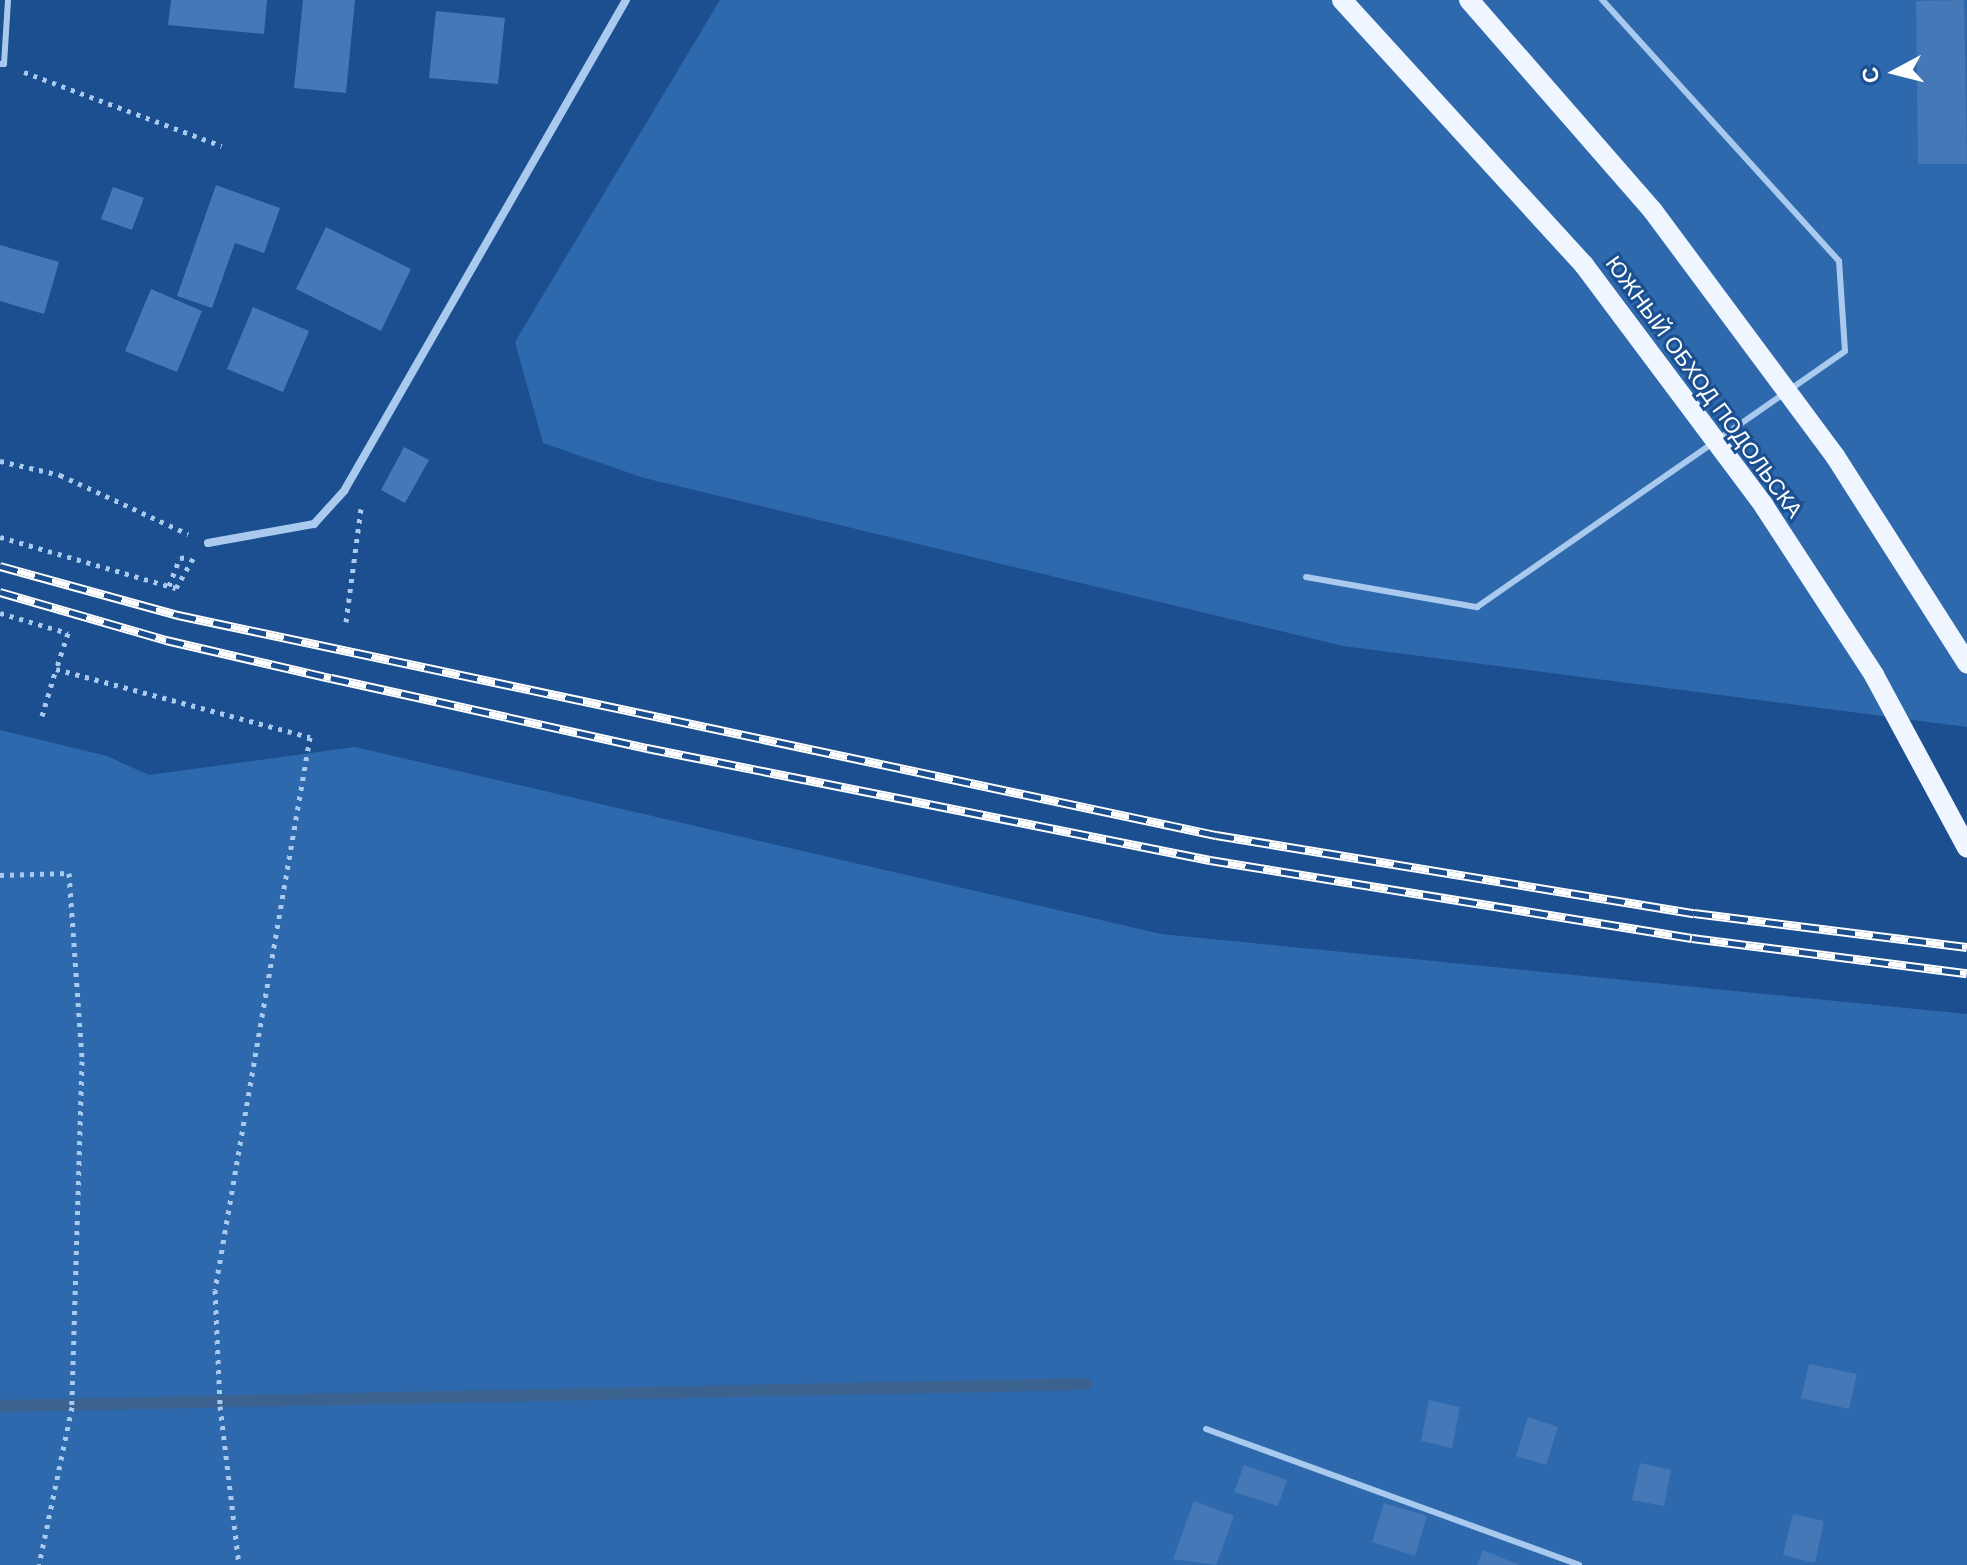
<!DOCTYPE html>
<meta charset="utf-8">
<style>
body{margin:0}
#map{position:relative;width:1967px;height:1565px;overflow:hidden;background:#1b4f8f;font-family:"DM Sans",sans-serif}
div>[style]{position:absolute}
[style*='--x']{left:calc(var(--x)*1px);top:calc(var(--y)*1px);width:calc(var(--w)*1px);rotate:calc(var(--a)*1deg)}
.green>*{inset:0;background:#2e69ad}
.stream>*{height:12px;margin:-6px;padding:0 6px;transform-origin:6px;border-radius:6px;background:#3c6290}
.building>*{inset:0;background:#4478b7}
.path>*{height:5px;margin-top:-2.5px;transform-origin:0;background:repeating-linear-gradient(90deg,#a9c9ee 0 4px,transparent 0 10px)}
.lane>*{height:6px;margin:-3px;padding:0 3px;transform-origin:3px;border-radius:3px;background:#a9c9ee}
.street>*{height:8px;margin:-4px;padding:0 4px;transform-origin:4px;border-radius:4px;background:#a9c9ee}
.rail>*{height:9px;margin-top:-4.5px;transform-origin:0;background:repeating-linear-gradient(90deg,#1b4f8f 0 18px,#fff 0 36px);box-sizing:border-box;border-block:2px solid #fff}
.primary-bridge>*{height:20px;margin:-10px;padding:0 10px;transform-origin:10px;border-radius:10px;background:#f0f6ff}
span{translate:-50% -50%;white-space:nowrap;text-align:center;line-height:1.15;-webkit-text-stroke:6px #1b4f8f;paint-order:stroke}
.street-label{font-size:22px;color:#fff}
.north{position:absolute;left:1855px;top:32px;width:80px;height:80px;-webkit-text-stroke:6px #1b4f8f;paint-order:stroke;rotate:263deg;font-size:22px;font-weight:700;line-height:32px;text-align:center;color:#fff}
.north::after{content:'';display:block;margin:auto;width:28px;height:36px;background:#fff;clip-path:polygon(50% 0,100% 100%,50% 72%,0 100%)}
</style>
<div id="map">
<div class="green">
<div style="clip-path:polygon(720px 0,1967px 0,1967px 727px,1343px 646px,644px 478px,543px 443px,515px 342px)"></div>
<div style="clip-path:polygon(0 730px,107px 756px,149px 775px,355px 747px,1161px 934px,1967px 1014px,1967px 1565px,0 1565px)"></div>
</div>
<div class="stream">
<div style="--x:0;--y:1406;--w:1086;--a:-1.16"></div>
</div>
<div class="building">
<div style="clip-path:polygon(171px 0,267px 0,264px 34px,168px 25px)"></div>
<div style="clip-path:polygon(303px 0,355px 0,346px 93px,294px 88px)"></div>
<div style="clip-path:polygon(1964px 0,1967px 164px,1918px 164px,1916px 1px)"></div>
<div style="clip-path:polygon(436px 11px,505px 18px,498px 84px,429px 78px)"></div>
<div style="clip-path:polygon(216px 185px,280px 208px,264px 253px,235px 243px,212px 308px,177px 296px)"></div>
<div style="clip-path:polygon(113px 187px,144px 198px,132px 230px,101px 219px)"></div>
<div style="clip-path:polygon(326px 227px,411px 269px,381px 331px,296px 289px)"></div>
<div style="clip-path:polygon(0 245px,59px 262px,44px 314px,0 301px)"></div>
<div style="clip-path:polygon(151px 289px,202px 311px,177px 372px,125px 351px)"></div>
<div style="clip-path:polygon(253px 307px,309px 331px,283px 392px,227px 369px)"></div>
<div style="clip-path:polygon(404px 447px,429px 460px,405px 503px,381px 490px)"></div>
<div style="clip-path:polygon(1809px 1364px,1857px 1374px,1849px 1409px,1801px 1398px)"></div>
<div style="clip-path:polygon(1429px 1400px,1460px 1407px,1452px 1448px,1421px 1441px)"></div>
<div style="clip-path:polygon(1528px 1417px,1558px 1427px,1546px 1465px,1516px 1456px)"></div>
<div style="clip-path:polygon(1640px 1463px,1671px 1470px,1664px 1506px,1632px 1500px)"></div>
<div style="clip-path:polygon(1244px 1465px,1287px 1480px,1278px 1506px,1234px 1492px)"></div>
<div style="clip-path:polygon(1194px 1501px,1234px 1516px,1216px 1565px,1173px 1559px)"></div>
<div style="clip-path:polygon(1384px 1503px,1427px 1516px,1415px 1556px,1372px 1542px)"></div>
<div style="clip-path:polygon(1793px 1514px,1824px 1521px,1815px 1563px,1783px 1555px)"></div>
<div style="clip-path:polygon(1483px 1550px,1520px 1565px,1477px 1565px)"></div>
</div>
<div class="path">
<div style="--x:24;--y:72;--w:211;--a:20.5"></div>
<div style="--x:0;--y:461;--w:62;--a:13.1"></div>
<div style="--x:60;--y:475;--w:141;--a:24.7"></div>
<div style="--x:0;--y:537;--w:183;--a:16.2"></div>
<div style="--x:176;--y:588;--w:36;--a:-60"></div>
<div style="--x:169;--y:586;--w:30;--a:-69"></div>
<div style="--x:180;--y:558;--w:9;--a:-6"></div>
<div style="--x:0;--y:613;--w:71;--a:16.4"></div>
<div style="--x:68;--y:633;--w:38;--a:108"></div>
<div style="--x:56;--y:669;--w:263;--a:15"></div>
<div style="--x:310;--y:737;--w:561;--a:99.75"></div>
<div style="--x:215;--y:1290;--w:116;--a:87.5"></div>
<div style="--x:220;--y:1406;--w:160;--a:83.2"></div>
<div style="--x:346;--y:622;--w:115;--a:-82.5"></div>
<div style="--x:42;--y:716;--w:49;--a:-73.4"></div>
<div style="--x:0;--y:875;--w:69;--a:-1.7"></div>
<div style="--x:69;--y:873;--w:188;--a:86"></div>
<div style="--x:82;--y:1061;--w:346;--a:91.7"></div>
<div style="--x:72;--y:1407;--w:161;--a:101.8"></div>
</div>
<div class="lane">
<div style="--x:0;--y:64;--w:4;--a:0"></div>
<div style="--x:4;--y:64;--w:64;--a:-86.4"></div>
<div style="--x:1306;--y:577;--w:174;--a:10"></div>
<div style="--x:1477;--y:607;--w:448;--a:-34.8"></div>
<div style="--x:1845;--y:351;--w:90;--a:-93.8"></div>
<div style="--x:1839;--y:261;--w:353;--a:-132.2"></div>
<div style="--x:1206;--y:1429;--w:397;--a:20"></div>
</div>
<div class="street">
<div style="--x:208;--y:543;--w:108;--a:-10.2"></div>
<div style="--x:314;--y:524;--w:45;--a:-47.7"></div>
<div style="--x:344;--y:491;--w:566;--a:-60.13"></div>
</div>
<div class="rail">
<div style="--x:0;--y:566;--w:185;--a:15.4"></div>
<div style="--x:178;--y:615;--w:1061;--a:11.97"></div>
<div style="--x:1216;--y:835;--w:484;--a:9.3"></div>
<div style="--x:1694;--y:913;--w:275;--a:7.1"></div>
<div style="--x:0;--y:592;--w:173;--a:16.1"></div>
<div style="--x:166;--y:640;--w:169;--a:13"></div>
<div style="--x:331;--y:678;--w:324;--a:12.5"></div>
<div style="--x:647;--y:748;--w:574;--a:11.25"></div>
<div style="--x:1210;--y:860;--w:488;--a:9.2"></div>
<div style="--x:1692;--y:938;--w:277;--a:7.3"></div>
</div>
<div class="primary-bridge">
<div style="--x:1342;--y:0;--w:359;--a:47.6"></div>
<div style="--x:1584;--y:265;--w:301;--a:53.2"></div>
<div style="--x:1764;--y:506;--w:202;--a:56.9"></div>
<div style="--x:1874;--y:675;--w:196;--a:61.7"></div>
<div style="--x:1469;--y:0;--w:280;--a:48.9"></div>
<div style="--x:1653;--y:211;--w:305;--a:53.4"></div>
<div style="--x:1835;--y:456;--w:246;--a:57.5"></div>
</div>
<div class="street-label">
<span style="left:1704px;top:387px;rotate:54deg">ЮЖНЫЙ ОБХОД ПОДОЛЬСКА</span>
</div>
<div class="north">С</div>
</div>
